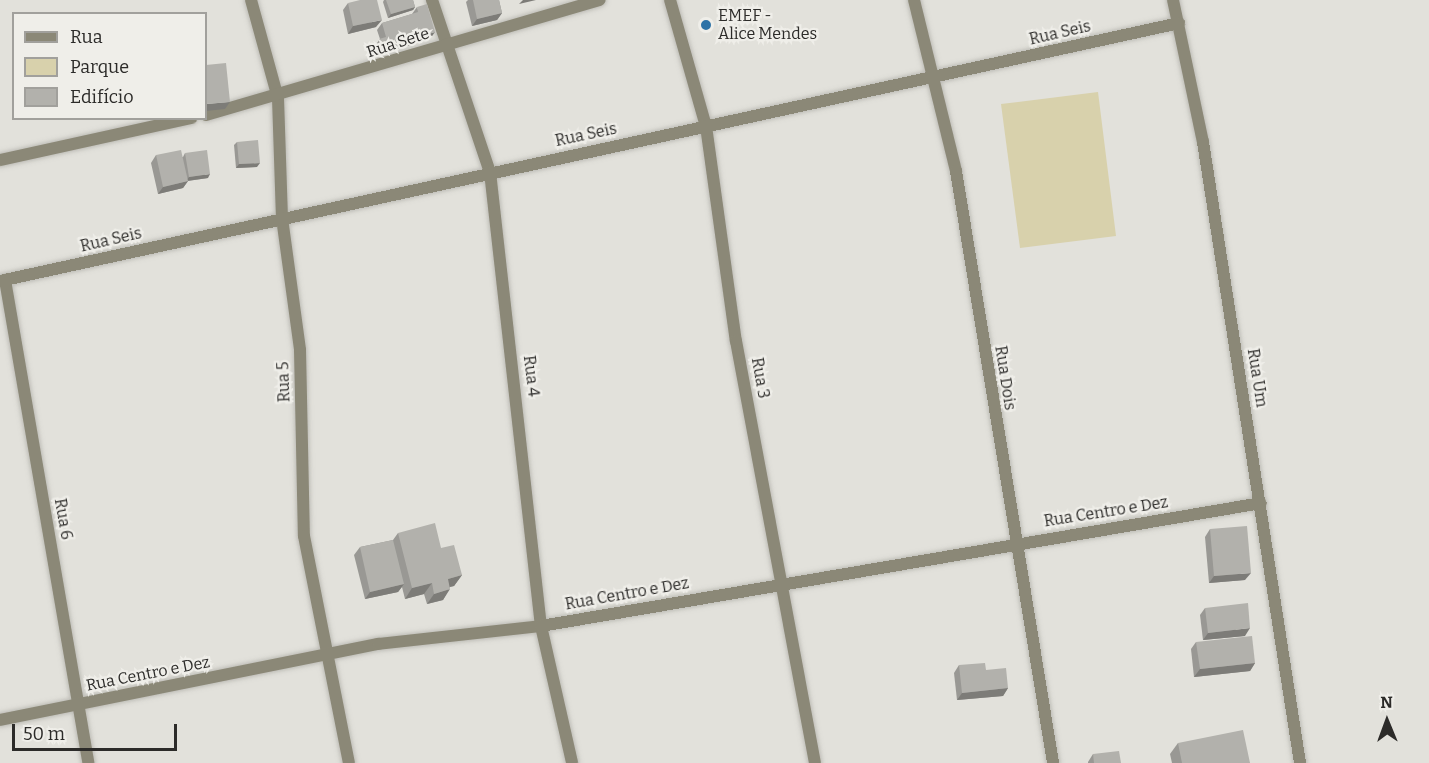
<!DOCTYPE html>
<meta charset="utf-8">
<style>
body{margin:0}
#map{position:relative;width:1429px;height:763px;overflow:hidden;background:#e2e1db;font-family:Bitter,serif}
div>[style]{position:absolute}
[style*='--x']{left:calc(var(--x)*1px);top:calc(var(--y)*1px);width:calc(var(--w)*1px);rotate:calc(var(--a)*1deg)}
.green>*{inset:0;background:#d8d1ac}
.roads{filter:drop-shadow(0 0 2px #bebdb7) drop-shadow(0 0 2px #bebdb7)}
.street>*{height:12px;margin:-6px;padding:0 6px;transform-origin:6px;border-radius:6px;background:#8b8877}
.wall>*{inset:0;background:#999894}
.shaded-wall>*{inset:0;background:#7d7c78}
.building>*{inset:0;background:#b2b1ac}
.dots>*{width:16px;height:16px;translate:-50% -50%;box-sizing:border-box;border:3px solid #efeee9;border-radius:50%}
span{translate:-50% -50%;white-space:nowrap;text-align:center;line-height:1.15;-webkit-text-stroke:4.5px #efeee9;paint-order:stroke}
.poi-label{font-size:16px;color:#2c2b29}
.left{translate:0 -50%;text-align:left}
.street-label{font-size:16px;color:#2c2b29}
.legend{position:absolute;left:12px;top:12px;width:195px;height:108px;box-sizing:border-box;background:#efeee9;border:2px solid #a1a09c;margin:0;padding:8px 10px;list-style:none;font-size:18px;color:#2c2b29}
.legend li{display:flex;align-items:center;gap:12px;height:30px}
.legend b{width:30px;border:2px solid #a1a09c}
.north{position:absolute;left:1357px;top:691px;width:60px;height:60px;-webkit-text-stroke:4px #efeee9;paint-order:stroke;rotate:359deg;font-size:16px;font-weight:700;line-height:24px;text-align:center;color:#2c2b29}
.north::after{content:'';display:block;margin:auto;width:21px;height:27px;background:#2c2b29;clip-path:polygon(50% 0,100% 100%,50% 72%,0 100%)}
.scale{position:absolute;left:12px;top:724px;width:165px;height:27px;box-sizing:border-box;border:3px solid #2c2b29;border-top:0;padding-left:8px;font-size:18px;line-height:21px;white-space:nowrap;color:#2c2b29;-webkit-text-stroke:4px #efeee9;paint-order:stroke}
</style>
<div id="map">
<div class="green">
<div style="clip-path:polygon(1098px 92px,1116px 236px,1020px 248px,1001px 104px)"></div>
</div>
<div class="roads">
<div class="street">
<div style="--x:251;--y:0;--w:102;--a:74.6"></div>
<div style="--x:278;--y:98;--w:120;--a:88.1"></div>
<div style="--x:282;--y:218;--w:133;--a:82.2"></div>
<div style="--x:300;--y:350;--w:186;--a:88.8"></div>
<div style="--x:304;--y:536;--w:231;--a:78.8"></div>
<div style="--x:432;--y:0;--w:182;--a:71.4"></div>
<div style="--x:490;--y:172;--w:457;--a:83.6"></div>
<div style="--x:541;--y:626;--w:140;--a:77.2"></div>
<div style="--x:670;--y:0;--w:131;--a:74.1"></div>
<div style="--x:706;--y:126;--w:217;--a:82.1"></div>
<div style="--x:736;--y:341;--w:429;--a:79.4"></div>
<div style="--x:914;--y:0;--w:176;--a:76.2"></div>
<div style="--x:956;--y:171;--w:600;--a:80.69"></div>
<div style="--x:1173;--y:0;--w:145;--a:78.1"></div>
<div style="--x:1203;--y:142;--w:629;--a:81.12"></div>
<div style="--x:206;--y:115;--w:410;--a:-16.3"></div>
<div style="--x:0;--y:160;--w:196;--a:-12.4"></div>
<div style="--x:5;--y:280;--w:490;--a:80.2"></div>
<div style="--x:0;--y:281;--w:1207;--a:-12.34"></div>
<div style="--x:0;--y:720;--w:386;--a:-11.4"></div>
<div style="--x:378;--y:644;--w:164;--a:-6.3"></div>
<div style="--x:541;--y:626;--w:730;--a:-9.69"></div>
</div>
</div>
<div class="wall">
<div style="clip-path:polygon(384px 0,413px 0,415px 7px,413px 10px,388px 18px,383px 2px)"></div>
<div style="clip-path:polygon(468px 0,499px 0,502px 13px,497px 20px,472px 26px,466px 2px)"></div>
<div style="clip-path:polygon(348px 3px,376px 27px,348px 34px,343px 10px)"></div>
<div style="clip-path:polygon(417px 7px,430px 39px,377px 55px,374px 47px,380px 39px,377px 30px,382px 23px,412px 14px)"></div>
<div style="clip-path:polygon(237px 142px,257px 167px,236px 168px,234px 145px)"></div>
<div style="clip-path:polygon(185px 153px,208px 178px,188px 181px,183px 188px,158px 194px,151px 163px,156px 155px,183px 157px)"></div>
<div style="clip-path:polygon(1210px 529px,1245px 580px,1209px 583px,1205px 537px)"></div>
<div style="clip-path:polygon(398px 533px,441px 548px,462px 575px,454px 586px,450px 587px,443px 600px,427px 604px,424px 594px,405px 599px,402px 587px,398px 592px,365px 599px,354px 555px,360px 547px,393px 540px)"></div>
<div style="clip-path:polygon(1205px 608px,1245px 636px,1203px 640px,1200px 615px)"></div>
<div style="clip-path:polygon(1196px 642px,1255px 663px,1250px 671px,1194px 677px,1191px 649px)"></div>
<div style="clip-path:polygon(959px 665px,986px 670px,1008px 688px,1003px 696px,957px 700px,954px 673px)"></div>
<div style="clip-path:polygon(1178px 743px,1250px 763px,1172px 763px,1170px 754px)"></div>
<div style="clip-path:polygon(1093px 754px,1121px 763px,1088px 763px,1088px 762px)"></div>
</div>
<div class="shaded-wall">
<div style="clip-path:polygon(523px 0,536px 0,519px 4px)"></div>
<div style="clip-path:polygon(415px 7px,413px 10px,388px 18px,391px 14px)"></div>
<div style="clip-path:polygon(502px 13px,497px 20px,472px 26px,477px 19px)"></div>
<div style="clip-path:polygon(382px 20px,376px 27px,348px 34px,353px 26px)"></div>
<div style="clip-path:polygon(435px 32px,430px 39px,377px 55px,382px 48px)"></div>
<div style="clip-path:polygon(230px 102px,225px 109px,206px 111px,206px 104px)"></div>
<div style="clip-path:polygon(260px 163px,257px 167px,236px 168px,239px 164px)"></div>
<div style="clip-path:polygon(210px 174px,208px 178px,186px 181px,189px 177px)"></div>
<div style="clip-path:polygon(188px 181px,183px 188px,158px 194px,163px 187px)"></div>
<div style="clip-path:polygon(1251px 573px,1245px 580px,1209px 583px,1214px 576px)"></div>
<div style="clip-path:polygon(462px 575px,454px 586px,440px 589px,448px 579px)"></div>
<div style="clip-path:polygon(432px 583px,424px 594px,405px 599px,412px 588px)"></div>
<div style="clip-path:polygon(404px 584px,398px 592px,365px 599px,370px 592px)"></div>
<div style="clip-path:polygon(450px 589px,443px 600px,427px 604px,434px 594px)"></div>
<div style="clip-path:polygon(1250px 628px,1245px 636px,1203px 640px,1208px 633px)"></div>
<div style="clip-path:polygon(1255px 663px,1250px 671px,1194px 677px,1200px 669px)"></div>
<div style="clip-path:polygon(1008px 688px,1003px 696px,957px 700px,962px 693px)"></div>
</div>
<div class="building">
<div style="clip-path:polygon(360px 0,377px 0,382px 20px,353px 26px,348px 3px)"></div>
<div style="clip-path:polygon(386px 0,413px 0,415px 7px,391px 14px)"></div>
<div style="clip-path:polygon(473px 0,499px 0,502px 13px,477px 19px)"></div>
<div style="clip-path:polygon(427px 4px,435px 32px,382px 48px,379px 39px,386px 37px,382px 23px,418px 12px,417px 7px)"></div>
<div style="clip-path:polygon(226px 63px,230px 102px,206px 104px,206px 65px)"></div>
<div style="clip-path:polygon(258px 140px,260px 163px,239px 164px,237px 142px)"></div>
<div style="clip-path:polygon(181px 150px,188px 181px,163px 187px,156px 155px)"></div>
<div style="clip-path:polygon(207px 150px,210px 174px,189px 177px,185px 153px)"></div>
<div style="clip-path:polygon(435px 523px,441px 548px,454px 545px,462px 575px,448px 579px,450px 589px,434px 594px,432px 583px,412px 588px,398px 533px)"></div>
<div style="clip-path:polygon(1247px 526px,1251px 573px,1214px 576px,1210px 529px)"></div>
<div style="clip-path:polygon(393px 540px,404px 584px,370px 592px,360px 547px)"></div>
<div style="clip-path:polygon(1248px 603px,1250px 628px,1208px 633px,1205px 608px)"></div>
<div style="clip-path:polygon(1252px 636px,1255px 663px,1200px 669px,1196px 642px)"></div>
<div style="clip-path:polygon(985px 663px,986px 670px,1006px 668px,1008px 688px,962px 693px,959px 665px)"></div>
<div style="clip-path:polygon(1243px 730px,1250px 763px,1182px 763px,1178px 743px)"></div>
<div style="clip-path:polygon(1119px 751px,1121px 763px,1094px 763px,1093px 754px)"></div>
</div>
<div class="dots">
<div style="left:706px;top:25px;background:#2c72a6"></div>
</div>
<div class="poi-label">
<span class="left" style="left:718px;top:25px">EMEF -<br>Alice Mendes</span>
</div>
<div class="street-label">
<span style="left:1060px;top:33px;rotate:-13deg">Rua Seis</span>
<span style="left:398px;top:43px;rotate:-18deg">Rua Sete</span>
<span style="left:586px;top:135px;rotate:-12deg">Rua Seis</span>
<span style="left:111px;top:240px;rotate:-13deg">Rua Seis</span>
<span style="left:531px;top:376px;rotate:83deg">Rua 4</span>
<span style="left:760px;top:378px;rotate:80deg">Rua 3</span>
<span style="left:1005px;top:378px;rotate:81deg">Rua Dois</span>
<span style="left:1257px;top:378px;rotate:81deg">Rua Um</span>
<span style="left:284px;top:382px;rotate:-92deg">Rua 5</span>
<span style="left:1106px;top:512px;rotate:-9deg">Rua Centro e Dez</span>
<span style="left:63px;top:519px;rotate:80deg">Rua 6</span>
<span style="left:627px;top:594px;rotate:-10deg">Rua Centro e Dez</span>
<span style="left:148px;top:674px;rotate:-11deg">Rua Centro e Dez</span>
</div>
<ul class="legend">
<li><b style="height:8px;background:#8b8877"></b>Rua</li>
<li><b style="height:16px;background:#d8d1ac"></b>Parque</li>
<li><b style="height:16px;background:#b2b1ac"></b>Edifício</li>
</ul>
<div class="north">N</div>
<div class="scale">50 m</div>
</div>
